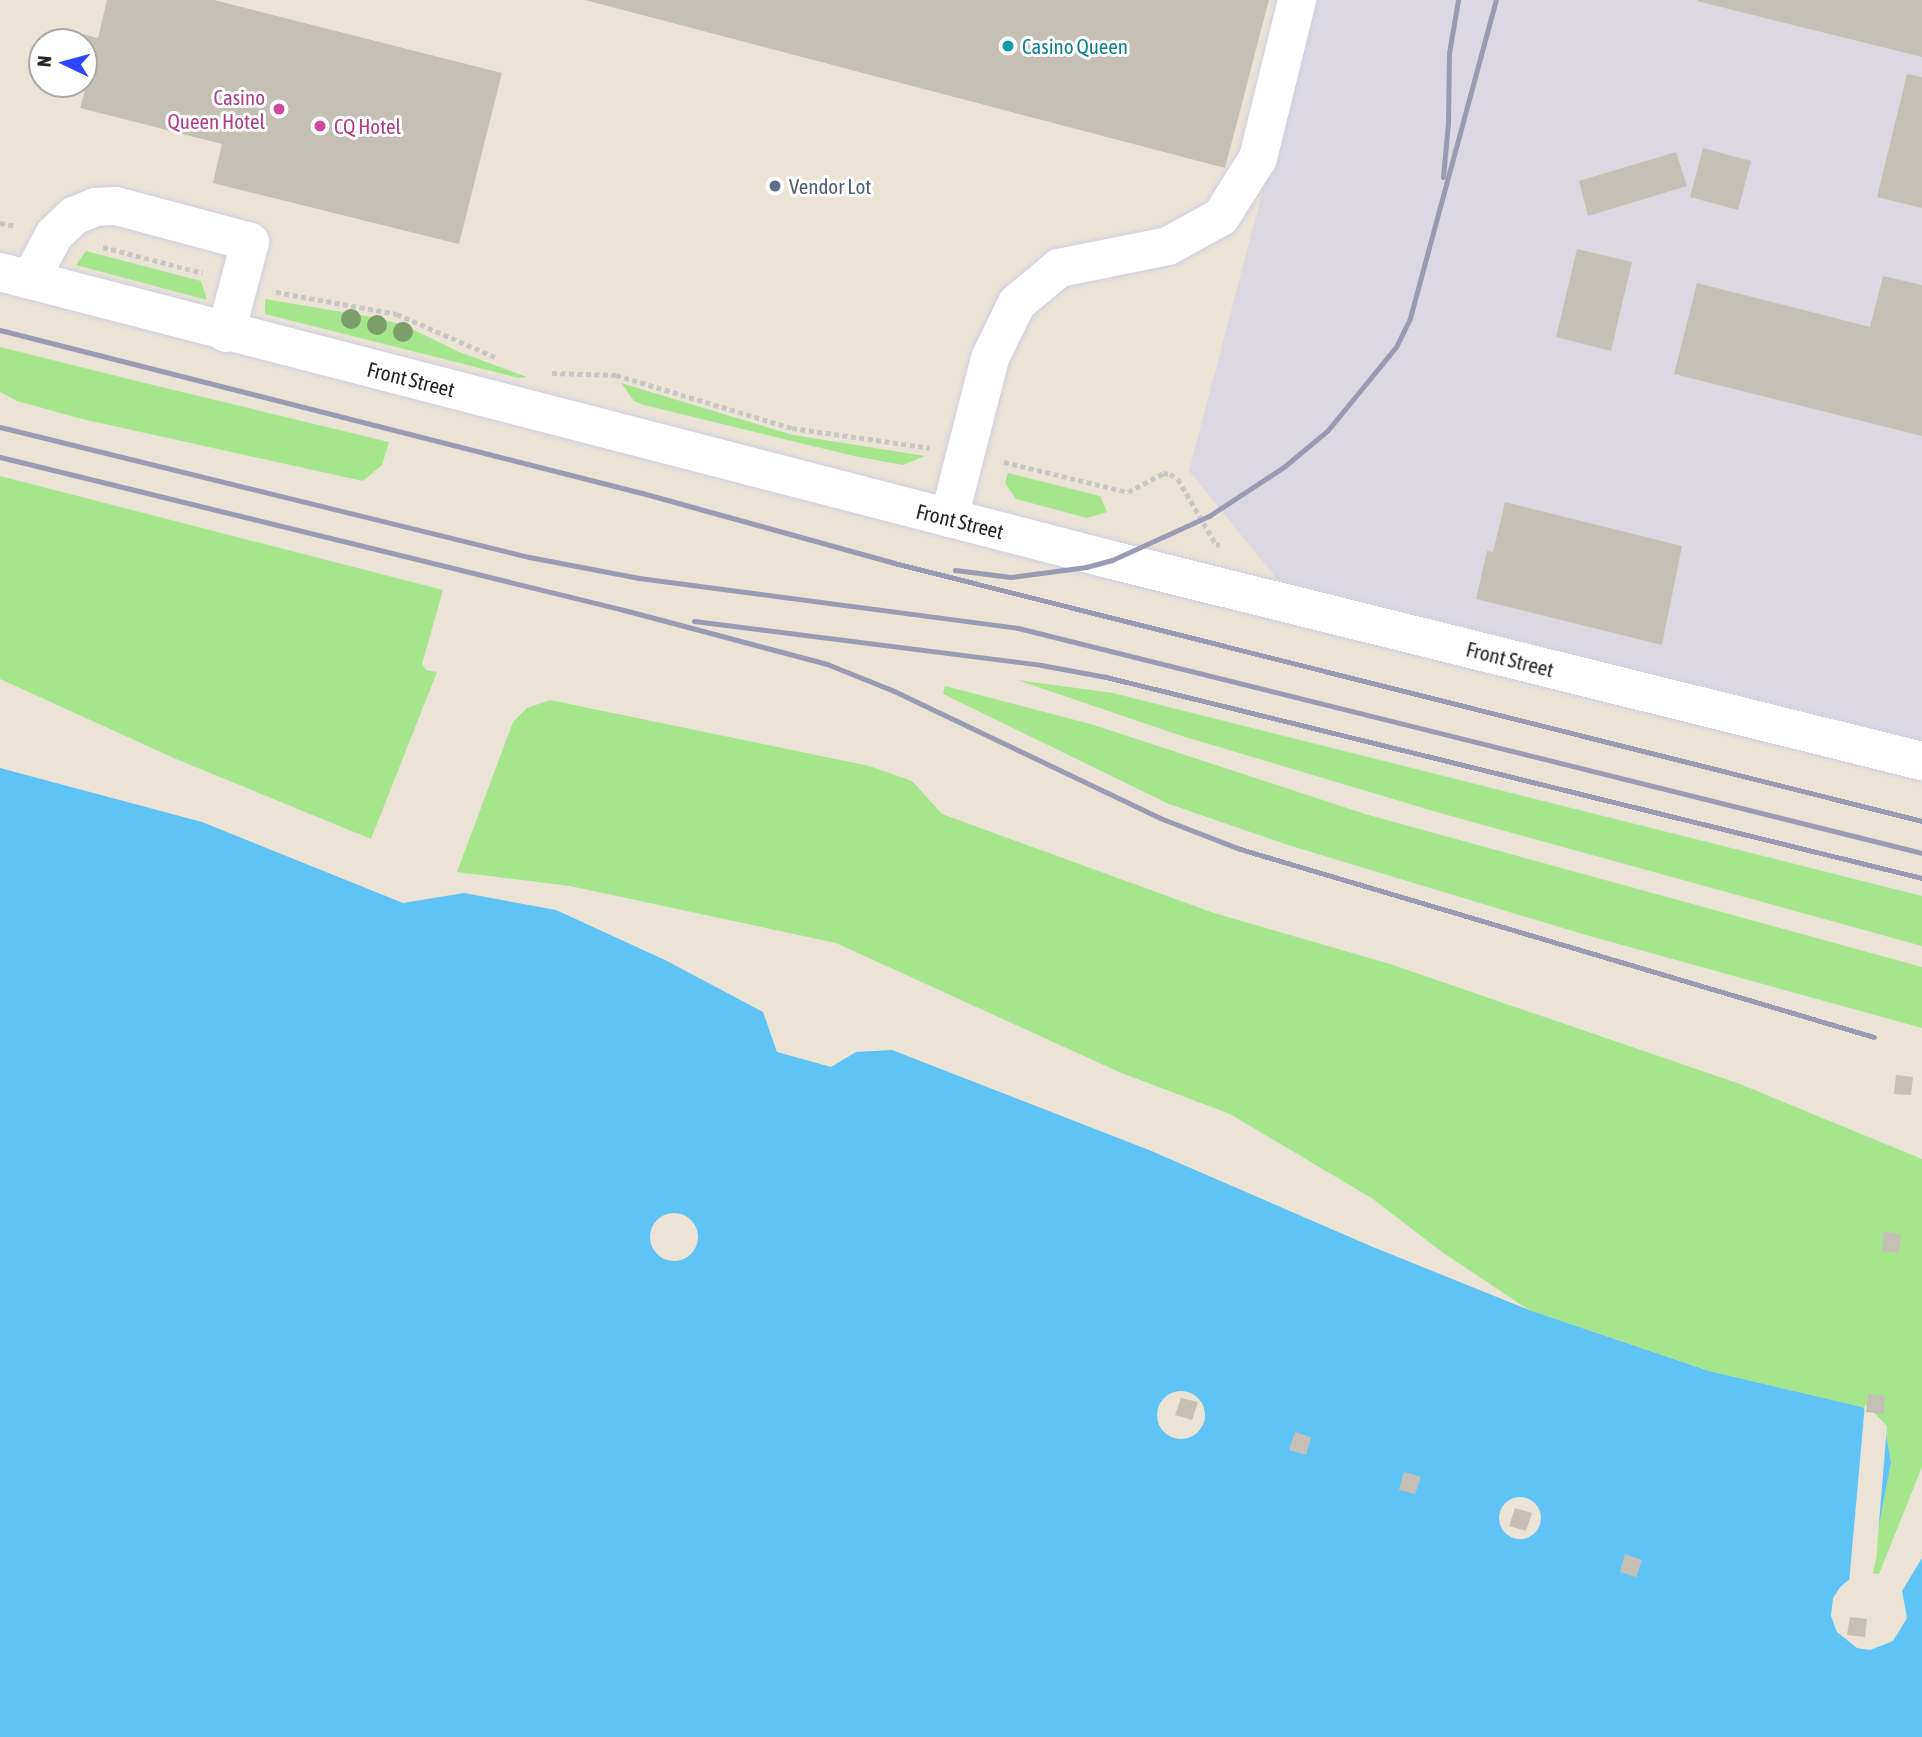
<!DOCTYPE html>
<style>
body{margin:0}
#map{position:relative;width:1922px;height:1737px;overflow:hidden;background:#ebe3d6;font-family:"Asap Condensed",sans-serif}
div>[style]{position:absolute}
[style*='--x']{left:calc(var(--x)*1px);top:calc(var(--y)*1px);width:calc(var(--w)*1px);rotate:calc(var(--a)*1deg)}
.industrial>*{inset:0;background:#dbd8e2}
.green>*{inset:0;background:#a5e68d}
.water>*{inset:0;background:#5fc3f6}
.pier>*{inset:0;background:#ebe3d6}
.round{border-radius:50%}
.building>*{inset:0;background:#c5c0b6}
.path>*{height:4.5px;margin-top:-2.25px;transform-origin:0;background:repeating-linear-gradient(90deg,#c7c7c7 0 5px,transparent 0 8.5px)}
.roads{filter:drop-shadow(0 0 2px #cbcee1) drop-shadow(0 0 2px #cbcee1)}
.minor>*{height:38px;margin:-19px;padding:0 19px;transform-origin:19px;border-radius:19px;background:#fff}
.rail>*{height:5px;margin:-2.5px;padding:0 2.5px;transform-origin:2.5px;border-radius:2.5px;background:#999bb3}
.trees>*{width:20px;height:20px;margin:-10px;border-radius:50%;background:#7b9e6b}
.dots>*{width:19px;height:19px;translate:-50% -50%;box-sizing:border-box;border:4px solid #fff;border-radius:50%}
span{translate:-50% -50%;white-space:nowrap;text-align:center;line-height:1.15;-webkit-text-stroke:6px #fff;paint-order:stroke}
.culture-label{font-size:21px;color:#0d838f}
.left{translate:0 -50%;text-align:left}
.hotel-label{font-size:21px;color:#b23c85}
.right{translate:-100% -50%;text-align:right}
.service-label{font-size:21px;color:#4e5e75}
.street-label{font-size:21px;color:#262626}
.north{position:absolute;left:28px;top:28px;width:70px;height:70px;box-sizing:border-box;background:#fff;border:2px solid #a8a8a8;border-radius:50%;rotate:275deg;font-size:19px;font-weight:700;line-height:28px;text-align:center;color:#262626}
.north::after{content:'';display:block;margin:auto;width:24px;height:32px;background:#2f46ff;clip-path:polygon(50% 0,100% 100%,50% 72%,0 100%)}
</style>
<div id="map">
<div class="industrial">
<div style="clip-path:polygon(1313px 0,1922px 0,1922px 740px,1277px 579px,1189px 471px)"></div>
</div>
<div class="green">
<div style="clip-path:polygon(86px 251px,201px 281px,207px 300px,76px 265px)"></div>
<div style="clip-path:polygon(265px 299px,378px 318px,406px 326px,459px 352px,527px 377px,519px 378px,265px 314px)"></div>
<div style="clip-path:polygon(0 347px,149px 384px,389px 442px,382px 465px,363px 481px,82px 419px,17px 401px,0 392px)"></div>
<div style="clip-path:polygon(621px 383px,793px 435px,925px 456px,903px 465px,854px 456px,644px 405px,634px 401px)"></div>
<div style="clip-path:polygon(1008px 473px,1100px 496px,1107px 512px,1087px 518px,1016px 499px,1005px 483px)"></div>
<div style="clip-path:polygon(0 476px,443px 590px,422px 664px,426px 670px,437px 672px,371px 839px,176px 759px,0 679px)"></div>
<div style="clip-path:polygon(1017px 680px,1113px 693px,1922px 896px,1922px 946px,1440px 813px,1182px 736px)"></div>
<div style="clip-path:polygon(945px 686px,1094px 725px,1365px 814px,1922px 967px,1922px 1028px,1586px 935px,1288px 845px,1169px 804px,943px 694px)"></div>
<div style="clip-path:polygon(550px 700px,869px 766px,912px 781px,942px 814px,1214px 913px,1390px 964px,1740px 1084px,1922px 1159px,1922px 1467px,1879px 1574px,1870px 1573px,1891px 1461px,1885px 1429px,1862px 1407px,1709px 1371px,1529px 1310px,1442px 1252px,1373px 1199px,1230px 1114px,1119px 1072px,836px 943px,570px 886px,457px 872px,513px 722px,527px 708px)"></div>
</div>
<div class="water">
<div style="clip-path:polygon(0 768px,202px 822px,403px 903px,464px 893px,556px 910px,665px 960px,763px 1012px,777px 1052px,831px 1067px,856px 1052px,892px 1050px,1149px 1150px,1373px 1247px,1529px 1310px,1709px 1371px,1862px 1407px,1885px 1429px,1891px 1462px,1870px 1573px,1855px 1575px,1840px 1587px,1833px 1598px,1831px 1616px,1837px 1632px,1857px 1648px,1870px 1650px,1893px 1641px,1907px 1618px,1902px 1591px,1922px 1558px,1922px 1737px,0 1737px)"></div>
</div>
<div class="pier">
<div class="round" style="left:650px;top:1213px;width:48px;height:48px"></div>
<div class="round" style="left:1157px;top:1391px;width:48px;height:48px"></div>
<div style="clip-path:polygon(1865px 1404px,1887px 1426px,1876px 1560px,1872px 1575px,1849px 1583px)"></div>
<div class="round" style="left:1499px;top:1497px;width:42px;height:42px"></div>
</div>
<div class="building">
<div style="clip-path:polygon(107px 0,214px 0,502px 73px,459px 244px,213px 183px,222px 144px,80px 108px,87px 83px,84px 82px,84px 42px,80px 42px,82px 34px,98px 38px)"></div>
<div style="clip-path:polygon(585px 0,1269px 0,1225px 168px)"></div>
<div style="clip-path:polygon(1922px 0,1922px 57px,1697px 1px,1698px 0)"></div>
<div style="clip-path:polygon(1907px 74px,1922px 77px,1922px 208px,1877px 197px)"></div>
<div style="clip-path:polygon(1703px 148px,1751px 161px,1738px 210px,1690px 197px)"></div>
<div style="clip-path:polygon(1676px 152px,1687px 186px,1588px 216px,1579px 181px)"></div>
<div style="clip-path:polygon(1577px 249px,1632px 262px,1611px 351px,1556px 337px)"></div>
<div style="clip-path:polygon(1883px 276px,1922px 285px,1922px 436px,1674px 374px,1697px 283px,1870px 327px)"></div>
<div style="clip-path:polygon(1505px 502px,1682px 546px,1662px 645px,1476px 599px,1487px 551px,1493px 552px)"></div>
<div style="clip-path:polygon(1896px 1075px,1913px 1077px,1911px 1095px,1894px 1094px)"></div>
<div style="clip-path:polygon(1883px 1232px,1901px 1234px,1899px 1253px,1882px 1251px)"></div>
<div style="clip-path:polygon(1868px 1394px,1885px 1396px,1884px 1414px,1866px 1412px)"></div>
<div style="clip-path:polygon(1181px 1398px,1198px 1402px,1192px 1420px,1175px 1415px)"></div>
<div style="clip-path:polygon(1295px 1432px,1311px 1437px,1306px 1455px,1289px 1450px)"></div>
<div style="clip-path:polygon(1404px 1472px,1421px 1477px,1415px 1494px,1399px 1490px)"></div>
<div style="clip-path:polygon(1515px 1508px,1532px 1513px,1526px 1531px,1509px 1526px)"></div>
<div style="clip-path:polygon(1625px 1554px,1642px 1560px,1636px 1577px,1620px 1572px)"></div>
<div style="clip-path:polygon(1850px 1617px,1867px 1619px,1865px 1637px,1847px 1635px)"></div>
</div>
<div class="path">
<div style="--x:0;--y:223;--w:16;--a:11"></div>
<div style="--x:103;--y:247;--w:103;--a:14.6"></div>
<div style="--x:276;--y:292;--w:123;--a:10.3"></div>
<div style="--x:397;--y:314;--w:109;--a:23.7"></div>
<div style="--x:552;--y:373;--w:64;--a:1.8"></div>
<div style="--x:616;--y:375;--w:184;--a:16.8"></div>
<div style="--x:792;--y:428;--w:139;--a:8.2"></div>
<div style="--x:1004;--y:462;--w:128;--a:13.6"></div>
<div style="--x:1128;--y:492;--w:40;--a:-28"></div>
<div style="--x:1163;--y:473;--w:7;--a:8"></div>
<div style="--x:1170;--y:474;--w:9;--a:32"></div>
<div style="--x:1178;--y:479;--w:75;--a:59.7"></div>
<div style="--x:1216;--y:544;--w:4;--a:14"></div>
</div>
<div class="roads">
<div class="minor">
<div style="--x:0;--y:272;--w:1149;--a:14.52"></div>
<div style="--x:1112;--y:560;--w:835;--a:13.94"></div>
<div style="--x:30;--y:280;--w:51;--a:-61.9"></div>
<div style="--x:54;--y:235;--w:28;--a:-44"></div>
<div style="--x:74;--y:216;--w:23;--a:-23"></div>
<div style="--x:95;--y:207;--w:21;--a:-3"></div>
<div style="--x:116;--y:206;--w:139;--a:15"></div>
<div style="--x:250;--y:242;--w:94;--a:104.8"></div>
<div style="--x:949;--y:518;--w:165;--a:-75.6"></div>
<div style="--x:990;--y:358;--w:61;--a:-63.9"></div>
<div style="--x:1017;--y:303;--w:55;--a:-39.8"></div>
<div style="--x:1059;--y:268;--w:111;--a:-11.4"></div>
<div style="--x:1168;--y:246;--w:60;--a:-28.7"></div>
<div style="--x:1221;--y:217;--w:70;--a:-57.9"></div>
<div style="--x:1258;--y:158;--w:163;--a:-76.1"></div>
</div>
</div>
<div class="rail">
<div style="--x:1443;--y:177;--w:54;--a:-84.7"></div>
<div style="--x:1448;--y:123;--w:70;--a:-89.2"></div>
<div style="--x:1449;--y:53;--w:54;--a:-80.4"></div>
<div style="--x:0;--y:330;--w:662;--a:14.25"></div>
<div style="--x:642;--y:493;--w:262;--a:15.5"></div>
<div style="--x:894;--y:563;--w:1060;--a:14.09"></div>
<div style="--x:0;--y:427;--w:545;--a:13.81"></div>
<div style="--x:529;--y:557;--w:112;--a:10.8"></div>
<div style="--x:639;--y:578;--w:382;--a:7.5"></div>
<div style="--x:1018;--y:628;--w:932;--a:13.98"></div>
<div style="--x:0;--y:457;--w:642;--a:13.78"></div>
<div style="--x:624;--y:610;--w:210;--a:14.9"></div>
<div style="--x:827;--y:664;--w:72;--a:21.9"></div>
<div style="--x:894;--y:691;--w:295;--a:25.5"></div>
<div style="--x:1160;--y:818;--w:86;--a:21.2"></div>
<div style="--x:1240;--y:849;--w:661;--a:16.52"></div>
<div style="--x:955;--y:570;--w:56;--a:7.1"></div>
<div style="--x:1011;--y:577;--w:76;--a:-7.6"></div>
<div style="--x:1086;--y:567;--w:27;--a:-15"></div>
<div style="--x:1112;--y:560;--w:107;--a:-24.4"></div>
<div style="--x:1209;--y:516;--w:91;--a:-33.3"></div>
<div style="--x:1285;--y:466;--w:56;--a:-39.9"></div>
<div style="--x:1328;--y:430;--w:107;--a:-50.7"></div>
<div style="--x:1396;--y:347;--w:32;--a:-64"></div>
<div style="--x:1410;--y:318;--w:329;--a:-74.9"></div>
<div style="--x:694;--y:621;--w:350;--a:7.2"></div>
<div style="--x:1041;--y:665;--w:66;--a:10.5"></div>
<div style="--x:1106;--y:677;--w:840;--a:13.84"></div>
</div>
<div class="trees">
<div style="left:351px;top:319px"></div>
<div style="left:377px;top:325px"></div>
<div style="left:403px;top:332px"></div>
</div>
<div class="dots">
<div style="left:1008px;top:46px;background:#0f9aa8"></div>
<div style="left:279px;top:109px;background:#d1479c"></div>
<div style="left:320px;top:126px;background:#d1479c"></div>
<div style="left:775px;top:186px;background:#5c6f8a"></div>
</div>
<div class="culture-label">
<span class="left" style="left:1022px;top:46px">Casino Queen</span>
</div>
<div class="hotel-label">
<span class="right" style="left:265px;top:109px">Casino<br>Queen Hotel</span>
<span class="left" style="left:334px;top:126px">CQ Hotel</span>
</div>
<div class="service-label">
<span class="left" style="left:789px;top:186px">Vendor Lot</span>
</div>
<div class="street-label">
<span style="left:411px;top:379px;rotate:14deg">Front Street</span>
<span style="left:960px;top:521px;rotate:14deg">Front Street</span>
<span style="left:1510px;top:659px;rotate:14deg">Front Street</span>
</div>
<div class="north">N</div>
</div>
